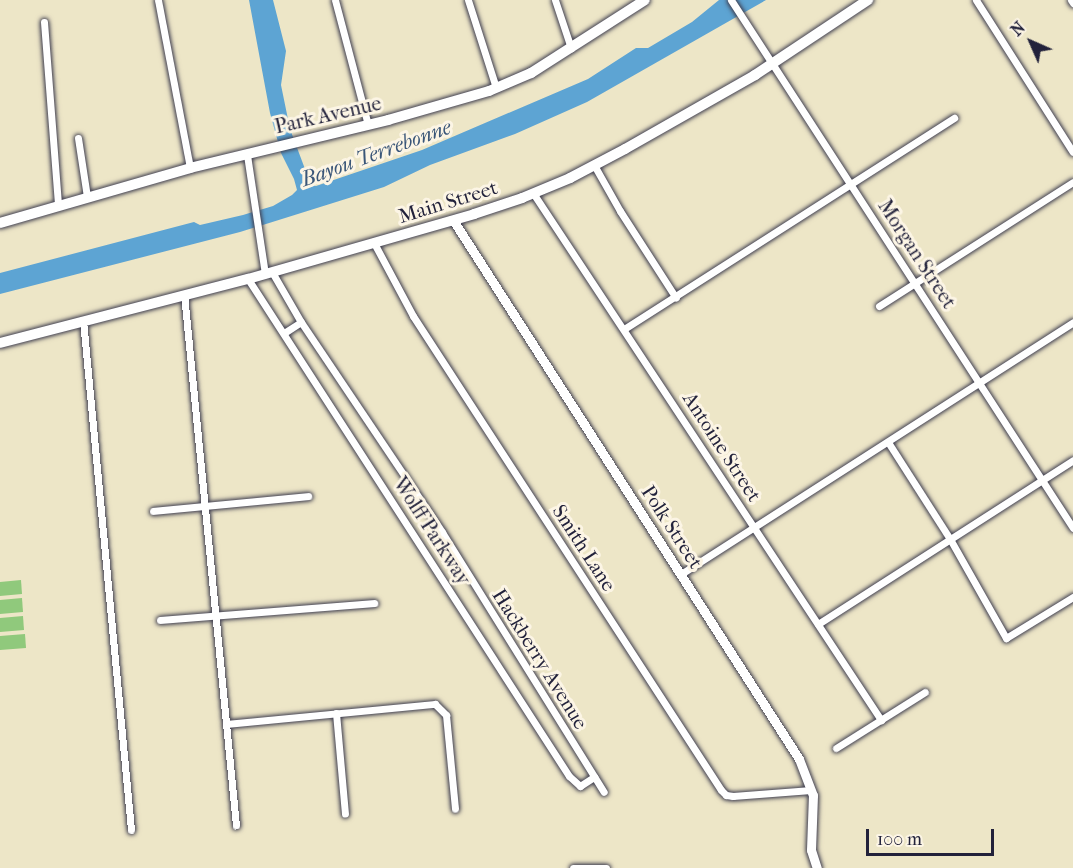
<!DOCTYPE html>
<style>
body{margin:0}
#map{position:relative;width:1073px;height:868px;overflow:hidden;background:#ede6c7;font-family:"IM FELL French Canon",serif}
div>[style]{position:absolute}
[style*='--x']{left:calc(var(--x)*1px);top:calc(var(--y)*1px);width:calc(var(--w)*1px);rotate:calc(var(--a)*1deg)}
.green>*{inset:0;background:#90c97c}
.water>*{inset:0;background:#5da4d3}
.roads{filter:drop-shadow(0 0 2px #403f50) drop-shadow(0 0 2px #403f50)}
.street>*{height:7px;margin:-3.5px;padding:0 3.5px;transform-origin:3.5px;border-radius:3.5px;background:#fff}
.secondary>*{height:9px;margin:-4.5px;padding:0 4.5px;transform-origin:4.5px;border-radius:4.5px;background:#fff}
.primary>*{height:10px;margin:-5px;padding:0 5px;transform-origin:5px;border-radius:5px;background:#fff}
span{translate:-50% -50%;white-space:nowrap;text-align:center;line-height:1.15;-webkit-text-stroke:6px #fcf5e5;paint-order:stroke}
.street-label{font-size:20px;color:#22223b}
.water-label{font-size:21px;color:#3a5678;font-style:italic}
.north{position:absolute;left:1001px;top:12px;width:60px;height:60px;-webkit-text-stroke:4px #fcf5e5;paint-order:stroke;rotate:315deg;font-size:16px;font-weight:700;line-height:24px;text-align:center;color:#22223b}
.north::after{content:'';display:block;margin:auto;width:21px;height:27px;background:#22223b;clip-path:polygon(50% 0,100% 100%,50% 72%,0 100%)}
.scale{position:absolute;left:866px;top:829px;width:128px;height:27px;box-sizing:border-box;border:3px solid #22223b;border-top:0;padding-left:8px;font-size:18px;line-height:21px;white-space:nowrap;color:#22223b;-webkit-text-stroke:4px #fcf5e5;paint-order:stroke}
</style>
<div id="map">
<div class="green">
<div style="clip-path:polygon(21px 580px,22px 594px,0 596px,0 582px)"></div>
<div style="clip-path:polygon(22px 598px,23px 612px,0 614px,0 600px)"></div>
<div style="clip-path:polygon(23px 616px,24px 630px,0 632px,0 618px)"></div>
<div style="clip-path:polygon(25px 634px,26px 648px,0 650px,0 636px)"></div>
</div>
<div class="water">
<div style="clip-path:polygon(249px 0,273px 0,286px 51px,281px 85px,290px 129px,311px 185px,316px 186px,422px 150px,588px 79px,636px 48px,648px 48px,692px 22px,719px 0,766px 0,587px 102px,515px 134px,430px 165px,384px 187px,240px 232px,0 294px,0 273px,194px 222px,200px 225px,243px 215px,273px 206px,292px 195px,297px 190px,294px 179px,281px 153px,270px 113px)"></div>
</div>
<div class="roads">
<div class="street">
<div style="--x:158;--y:0;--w:171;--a:79.2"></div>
<div style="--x:335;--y:0;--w:129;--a:75.2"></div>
<div style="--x:468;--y:0;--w:92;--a:72.3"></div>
<div style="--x:555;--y:0;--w:51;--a:71.6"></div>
<div style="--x:731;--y:0;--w:629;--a:57.07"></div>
<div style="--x:976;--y:0;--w:180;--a:57.5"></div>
<div style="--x:1071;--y:0;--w:4;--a:56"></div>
<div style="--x:44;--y:22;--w:184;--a:85.6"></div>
<div style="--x:78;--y:138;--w:60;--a:81.3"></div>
<div style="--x:247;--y:155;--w:120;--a:81.4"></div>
<div style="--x:594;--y:165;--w:53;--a:60.5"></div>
<div style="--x:620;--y:211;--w:103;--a:57.2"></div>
<div style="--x:533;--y:193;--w:632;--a:56.56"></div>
<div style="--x:374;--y:243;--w:83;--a:61.9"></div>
<div style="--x:413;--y:316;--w:565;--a:56.98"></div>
<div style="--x:721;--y:790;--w:7;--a:45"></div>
<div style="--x:726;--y:795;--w:7;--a:8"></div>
<div style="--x:733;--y:796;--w:78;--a:-4.4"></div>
<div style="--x:272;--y:272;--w:58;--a:59.9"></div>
<div style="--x:301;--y:322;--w:253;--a:56.1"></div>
<div style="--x:442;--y:532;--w:306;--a:58.1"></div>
<div style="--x:248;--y:279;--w:592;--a:57.14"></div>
<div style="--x:569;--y:776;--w:15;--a:42"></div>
<div style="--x:580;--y:786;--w:17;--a:-33"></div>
<div style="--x:184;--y:294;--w:534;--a:84.41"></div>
<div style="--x:879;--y:306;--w:230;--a:-32.6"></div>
<div style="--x:83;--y:320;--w:512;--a:84.62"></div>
<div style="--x:624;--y:329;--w:392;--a:-32.6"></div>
<div style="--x:284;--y:333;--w:20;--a:-33"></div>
<div style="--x:888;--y:442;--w:115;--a:57.4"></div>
<div style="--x:950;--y:539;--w:114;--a:60.5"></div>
<div style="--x:1006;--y:638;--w:79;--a:-31.5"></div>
<div style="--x:153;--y:511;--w:156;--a:-5.5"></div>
<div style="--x:681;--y:574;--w:466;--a:-32.7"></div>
<div style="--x:160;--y:620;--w:215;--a:-4.5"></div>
<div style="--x:818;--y:624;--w:303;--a:-32.7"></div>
<div style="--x:336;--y:713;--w:101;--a:84.9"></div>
<div style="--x:226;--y:724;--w:210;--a:-5.5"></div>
<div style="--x:435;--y:704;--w:16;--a:45"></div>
<div style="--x:446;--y:715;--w:94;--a:84.5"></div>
<div style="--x:836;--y:748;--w:105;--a:-32.2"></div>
<div style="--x:573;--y:868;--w:33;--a:0"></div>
</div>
<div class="secondary">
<div style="--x:453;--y:220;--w:640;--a:57.3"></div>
<div style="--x:799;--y:759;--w:39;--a:69"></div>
<div style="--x:813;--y:795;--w:55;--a:92.1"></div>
<div style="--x:811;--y:850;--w:19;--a:72"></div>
</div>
<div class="primary">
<div style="--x:0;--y:223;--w:198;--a:-16.1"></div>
<div style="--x:190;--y:168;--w:204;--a:-13.6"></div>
<div style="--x:388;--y:120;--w:105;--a:-16"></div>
<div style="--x:489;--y:91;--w:46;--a:-23.2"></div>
<div style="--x:531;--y:73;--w:135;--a:-32.6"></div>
<div style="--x:0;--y:343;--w:256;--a:-14.5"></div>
<div style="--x:248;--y:279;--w:235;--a:-16"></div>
<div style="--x:474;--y:214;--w:51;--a:-18.4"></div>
<div style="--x:522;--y:198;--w:52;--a:-22.6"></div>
<div style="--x:570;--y:178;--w:62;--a:-27.8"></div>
<div style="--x:625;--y:149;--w:150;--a:-29.6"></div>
<div style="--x:755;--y:75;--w:136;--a:-33.6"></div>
</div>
</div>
<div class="street-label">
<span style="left:328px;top:115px;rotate:-13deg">Park Avenue</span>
<span style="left:448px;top:202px;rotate:-17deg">Main Street</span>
<span style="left:917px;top:254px;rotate:57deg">Morgan Street</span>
<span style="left:722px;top:447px;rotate:57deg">Antoine Street</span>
<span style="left:672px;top:527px;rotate:57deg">Polk Street</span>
<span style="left:432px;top:531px;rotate:57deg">Wolff Parkway</span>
<span style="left:584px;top:548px;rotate:57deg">Smith Lane</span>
<span style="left:540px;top:659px;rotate:58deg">Hackberry Avenue</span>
</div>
<div class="water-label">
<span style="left:376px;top:153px;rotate:-20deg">Bayou Terrebonne</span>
</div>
<div class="north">N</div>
<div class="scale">100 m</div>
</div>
